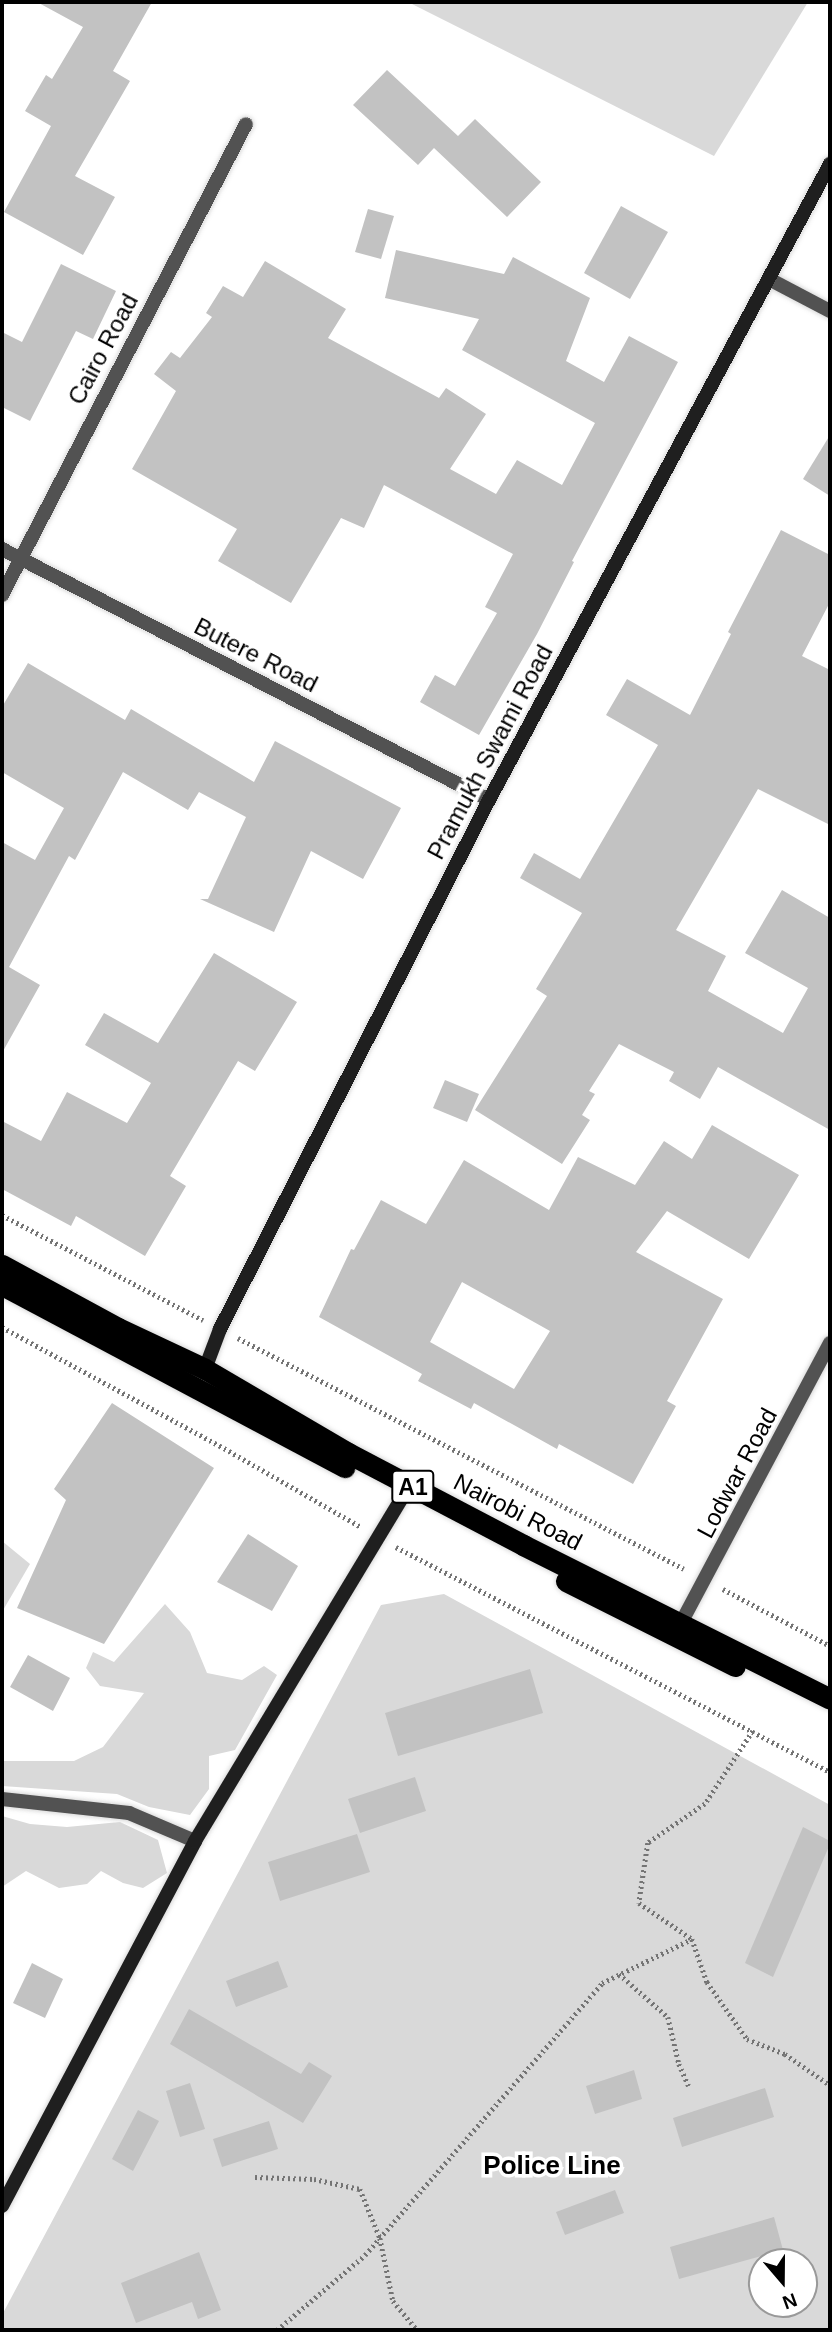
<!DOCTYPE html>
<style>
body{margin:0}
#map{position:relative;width:832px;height:2332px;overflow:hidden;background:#fff;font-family:Arial,sans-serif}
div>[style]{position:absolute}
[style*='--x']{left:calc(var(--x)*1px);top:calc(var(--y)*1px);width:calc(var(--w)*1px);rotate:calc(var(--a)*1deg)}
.green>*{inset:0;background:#d9d9d9}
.building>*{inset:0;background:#c2c2c2}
.path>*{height:4.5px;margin-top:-2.25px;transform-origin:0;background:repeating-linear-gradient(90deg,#747474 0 2px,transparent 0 5.5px)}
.roads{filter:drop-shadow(0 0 2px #dbdbdb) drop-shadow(0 0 2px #dbdbdb)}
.street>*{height:14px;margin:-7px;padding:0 7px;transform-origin:7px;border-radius:7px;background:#525252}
.secondary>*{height:14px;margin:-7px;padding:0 7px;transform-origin:7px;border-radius:7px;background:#1f1f1f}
.highway>*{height:21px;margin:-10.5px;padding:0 10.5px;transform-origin:10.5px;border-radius:10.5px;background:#000}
span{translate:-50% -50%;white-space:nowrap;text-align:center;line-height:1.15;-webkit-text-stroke:7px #fff;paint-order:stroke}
.shield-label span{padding:2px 5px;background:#fff;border:2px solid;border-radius:5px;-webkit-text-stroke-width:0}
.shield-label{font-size:23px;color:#000;font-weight:700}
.street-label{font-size:24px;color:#000}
.neighbourhood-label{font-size:26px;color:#000;font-weight:700}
.frame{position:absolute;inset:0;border:4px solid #000;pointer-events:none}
.north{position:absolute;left:748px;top:2248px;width:70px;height:70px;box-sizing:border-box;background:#fff;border:2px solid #999;border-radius:50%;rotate:160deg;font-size:19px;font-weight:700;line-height:28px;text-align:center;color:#000}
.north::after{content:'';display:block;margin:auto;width:24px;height:32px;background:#000;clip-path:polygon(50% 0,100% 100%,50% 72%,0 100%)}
</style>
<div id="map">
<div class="green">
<div style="clip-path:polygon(408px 2px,808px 2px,714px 156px)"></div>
<div style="clip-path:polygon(2px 1541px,30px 1564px,2px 1612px)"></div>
<div style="clip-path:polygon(evenodd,444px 1594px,830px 1805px,830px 2330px,2px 2330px,2px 2315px,381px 1605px,444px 1594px,762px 2262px,804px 2262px,804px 2304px,762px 2304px,762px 2262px)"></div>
<div style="clip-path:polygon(165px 1604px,190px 1632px,207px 1673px,242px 1680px,264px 1666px,277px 1675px,235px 1750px,209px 1756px,209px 1789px,190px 1815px,149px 1807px,117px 1794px,2px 1786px,2px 1761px,74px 1761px,103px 1747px,144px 1693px,100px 1686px,86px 1668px,93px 1652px,114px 1662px)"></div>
<div style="clip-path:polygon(2px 1816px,30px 1824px,67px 1827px,120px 1822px,158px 1840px,167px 1873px,143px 1888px,123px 1883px,101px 1871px,87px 1884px,59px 1888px,26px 1871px,2px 1887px)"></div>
</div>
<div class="building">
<div style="clip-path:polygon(37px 2px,152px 2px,113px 71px,130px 81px,75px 176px,115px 197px,83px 255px,4px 212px,51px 126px,25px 111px,46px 75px,52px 79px,83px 27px)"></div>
<div style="clip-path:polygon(387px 70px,458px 136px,475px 119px,541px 182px,507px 217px,434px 148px,418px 165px,353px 105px)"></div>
<div style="clip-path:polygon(621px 206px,668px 232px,630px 299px,584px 273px)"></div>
<div style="clip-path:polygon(368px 209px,394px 216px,381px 259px,355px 252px)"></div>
<div style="clip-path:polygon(396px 250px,504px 274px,513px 257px,590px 298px,566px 361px,604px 382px,629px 336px,678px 362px,572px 561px,574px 562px,537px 634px,479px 735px,420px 702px,435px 675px,455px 686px,497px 613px,485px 607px,513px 554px,384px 485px,364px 528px,341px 518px,291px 603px,218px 561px,237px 529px,132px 469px,176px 391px,154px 374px,171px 352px,180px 358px,212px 317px,206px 313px,223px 286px,243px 297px,265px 261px,346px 309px,328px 338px,439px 398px,446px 388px,486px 414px,450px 469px,496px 494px,517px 460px,562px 485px,595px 423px,462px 350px,479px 319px,385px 298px)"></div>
<div style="clip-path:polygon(61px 264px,116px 291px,93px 339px,76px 331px,30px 421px,2px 407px,2px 332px,22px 342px)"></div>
<div style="clip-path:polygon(830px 435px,830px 496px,803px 479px)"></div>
<div style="clip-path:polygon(781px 530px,830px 555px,830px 602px,802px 656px,830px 670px,830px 825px,758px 789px,676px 930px,726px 956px,708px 991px,783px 1033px,808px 988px,745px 953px,782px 890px,830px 918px,830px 1130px,718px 1067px,700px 1099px,669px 1081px,674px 1072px,619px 1044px,589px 1091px,595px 1094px,582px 1115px,590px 1120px,562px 1164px,475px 1110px,547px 996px,536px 989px,582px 913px,520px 878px,534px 853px,580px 879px,658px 745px,606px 715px,627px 679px,690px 715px,731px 634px,728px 632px)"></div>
<div style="clip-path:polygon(28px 663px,125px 720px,131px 709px,254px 782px,275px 741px,401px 808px,363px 879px,311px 851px,274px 932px,200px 899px,208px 899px,246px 817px,199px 792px,188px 810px,123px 772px,75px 860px,69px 856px,9px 967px,40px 985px,2px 1053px,2px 842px,35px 860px,64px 808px,2px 772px,2px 707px)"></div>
<div style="clip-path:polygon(214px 953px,297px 1002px,255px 1071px,238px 1061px,170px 1176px,186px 1186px,145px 1256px,76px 1216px,71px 1226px,2px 1189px,2px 1121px,41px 1141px,67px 1092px,127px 1123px,151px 1083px,85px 1045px,104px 1013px,158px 1043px)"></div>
<div style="clip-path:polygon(445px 1080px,479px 1094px,467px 1122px,433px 1108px)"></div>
<div style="clip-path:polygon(evenodd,712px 1125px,799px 1175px,749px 1259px,667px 1211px,636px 1252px,723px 1299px,667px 1401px,676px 1406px,633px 1484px,559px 1444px,557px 1449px,474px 1403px,471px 1409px,418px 1381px,422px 1374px,319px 1317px,351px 1249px,354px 1250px,381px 1200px,426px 1224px,464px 1160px,549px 1210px,578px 1157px,635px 1185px,664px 1141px,692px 1159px,712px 1125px,462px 1282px,550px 1331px,514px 1389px,430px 1342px,462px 1282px)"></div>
<div style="clip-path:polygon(112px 1403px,214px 1468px,104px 1644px,17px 1608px,66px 1500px,54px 1489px)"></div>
<div style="clip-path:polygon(248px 1534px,298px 1566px,272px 1611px,217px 1582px)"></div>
<div style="clip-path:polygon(28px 1655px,70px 1678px,53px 1711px,10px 1687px)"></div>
<div style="clip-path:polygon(530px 1669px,543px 1713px,398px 1756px,385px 1713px)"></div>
<div style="clip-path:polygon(415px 1777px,426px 1811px,360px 1833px,348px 1799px)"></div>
<div style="clip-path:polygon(803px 1827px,830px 1841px,830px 1844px,773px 1977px,745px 1963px)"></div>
<div style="clip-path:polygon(357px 1834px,370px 1872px,280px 1901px,268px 1862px)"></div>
<div style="clip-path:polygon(278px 1961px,288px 1987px,236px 2007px,226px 1981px)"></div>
<div style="clip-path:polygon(32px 1963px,63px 1979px,45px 2018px,13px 2003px)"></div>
<div style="clip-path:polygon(189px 2009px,301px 2074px,309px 2062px,332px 2076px,303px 2123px,170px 2044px)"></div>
<div style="clip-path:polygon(634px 2070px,642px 2099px,595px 2114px,586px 2086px)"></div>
<div style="clip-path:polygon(190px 2083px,205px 2129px,180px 2137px,166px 2091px)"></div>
<div style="clip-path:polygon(765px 2088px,774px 2117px,682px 2147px,673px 2118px)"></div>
<div style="clip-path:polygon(138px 2110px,159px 2121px,133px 2171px,112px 2159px)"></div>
<div style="clip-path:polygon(269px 2121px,278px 2149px,222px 2167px,213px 2139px)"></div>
<div style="clip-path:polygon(615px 2190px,624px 2213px,565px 2235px,556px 2212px)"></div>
<div style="clip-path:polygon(774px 2217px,783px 2250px,679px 2279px,670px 2247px)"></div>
<div style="clip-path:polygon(199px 2252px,221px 2310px,198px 2319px,192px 2302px,136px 2323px,121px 2283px)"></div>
</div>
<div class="path">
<div style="--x:2;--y:1215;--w:227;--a:27.6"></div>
<div style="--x:2;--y:1327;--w:259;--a:28.6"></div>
<div style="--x:229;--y:1451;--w:152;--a:29.9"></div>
<div style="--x:238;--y:1338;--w:502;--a:27.38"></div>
<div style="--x:396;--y:1547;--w:489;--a:27.4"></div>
<div style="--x:723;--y:1589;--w:121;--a:28"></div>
<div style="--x:753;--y:1731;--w:87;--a:123.3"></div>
<div style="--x:705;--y:1804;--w:69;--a:145.6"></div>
<div style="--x:648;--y:1843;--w:61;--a:98.5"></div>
<div style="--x:639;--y:1903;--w:64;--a:34.2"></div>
<div style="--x:692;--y:1939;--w:46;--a:70.8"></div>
<div style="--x:707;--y:1982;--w:70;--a:54.9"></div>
<div style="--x:747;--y:2039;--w:41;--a:21.5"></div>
<div style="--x:785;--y:2054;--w:55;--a:34.6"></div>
<div style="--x:619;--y:1974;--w:65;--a:41.3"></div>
<div style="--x:668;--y:2017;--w:48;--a:76.8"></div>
<div style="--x:679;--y:2064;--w:24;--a:66"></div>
<div style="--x:255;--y:2177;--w:59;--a:1.9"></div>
<div style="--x:314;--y:2179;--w:47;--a:12.3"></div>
<div style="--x:360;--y:2189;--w:53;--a:67.8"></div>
<div style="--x:380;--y:2238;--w:64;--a:78.3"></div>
<div style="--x:393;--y:2301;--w:38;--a:50"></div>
<div style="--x:277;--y:2330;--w:116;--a:-40.4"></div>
<div style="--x:365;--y:2255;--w:361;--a:-48.9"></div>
<div style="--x:602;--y:1983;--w:100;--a:-26.1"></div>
</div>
<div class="roads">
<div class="street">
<div style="--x:769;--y:279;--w:69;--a:27.7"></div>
<div style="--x:2;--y:549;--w:548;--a:27.27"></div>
<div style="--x:2;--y:595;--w:530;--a:-62.61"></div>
<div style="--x:681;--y:1623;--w:317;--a:-62"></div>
<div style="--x:2;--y:1799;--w:128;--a:6.3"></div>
<div style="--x:129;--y:1813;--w:72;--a:23"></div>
</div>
<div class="secondary">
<div style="--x:205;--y:1369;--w:43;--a:-69.4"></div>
<div style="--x:220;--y:1329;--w:593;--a:-63.05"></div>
<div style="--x:489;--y:800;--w:722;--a:-61.8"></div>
<div style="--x:2;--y:2206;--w:413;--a:-62.1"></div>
<div style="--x:195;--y:1841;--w:401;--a:-58.9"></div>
</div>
<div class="highway">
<div style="--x:2;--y:1265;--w:132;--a:28.5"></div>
<div style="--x:118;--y:1328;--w:96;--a:25.2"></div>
<div style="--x:205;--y:1369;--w:166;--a:30.4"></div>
<div style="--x:348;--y:1453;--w:198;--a:27.7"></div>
<div style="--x:523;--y:1545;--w:343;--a:26.6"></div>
<div style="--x:2;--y:1285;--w:388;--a:28"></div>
<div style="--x:566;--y:1581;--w:189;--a:26.7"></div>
</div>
</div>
<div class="shield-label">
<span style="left:413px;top:1487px">A1</span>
</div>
<div class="street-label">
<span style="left:103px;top:349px;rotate:-62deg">Cairo Road</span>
<span style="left:256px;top:655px;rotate:27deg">Butere Road</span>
<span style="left:490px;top:752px;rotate:-62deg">Pramukh Swami Road</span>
<span style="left:737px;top:1473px;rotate:-62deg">Lodwar Road</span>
<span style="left:518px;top:1512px;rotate:27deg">Nairobi Road</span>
</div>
<div class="neighbourhood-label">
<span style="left:552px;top:2166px">Police Line</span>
</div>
<div class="frame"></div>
<div class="north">N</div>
</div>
